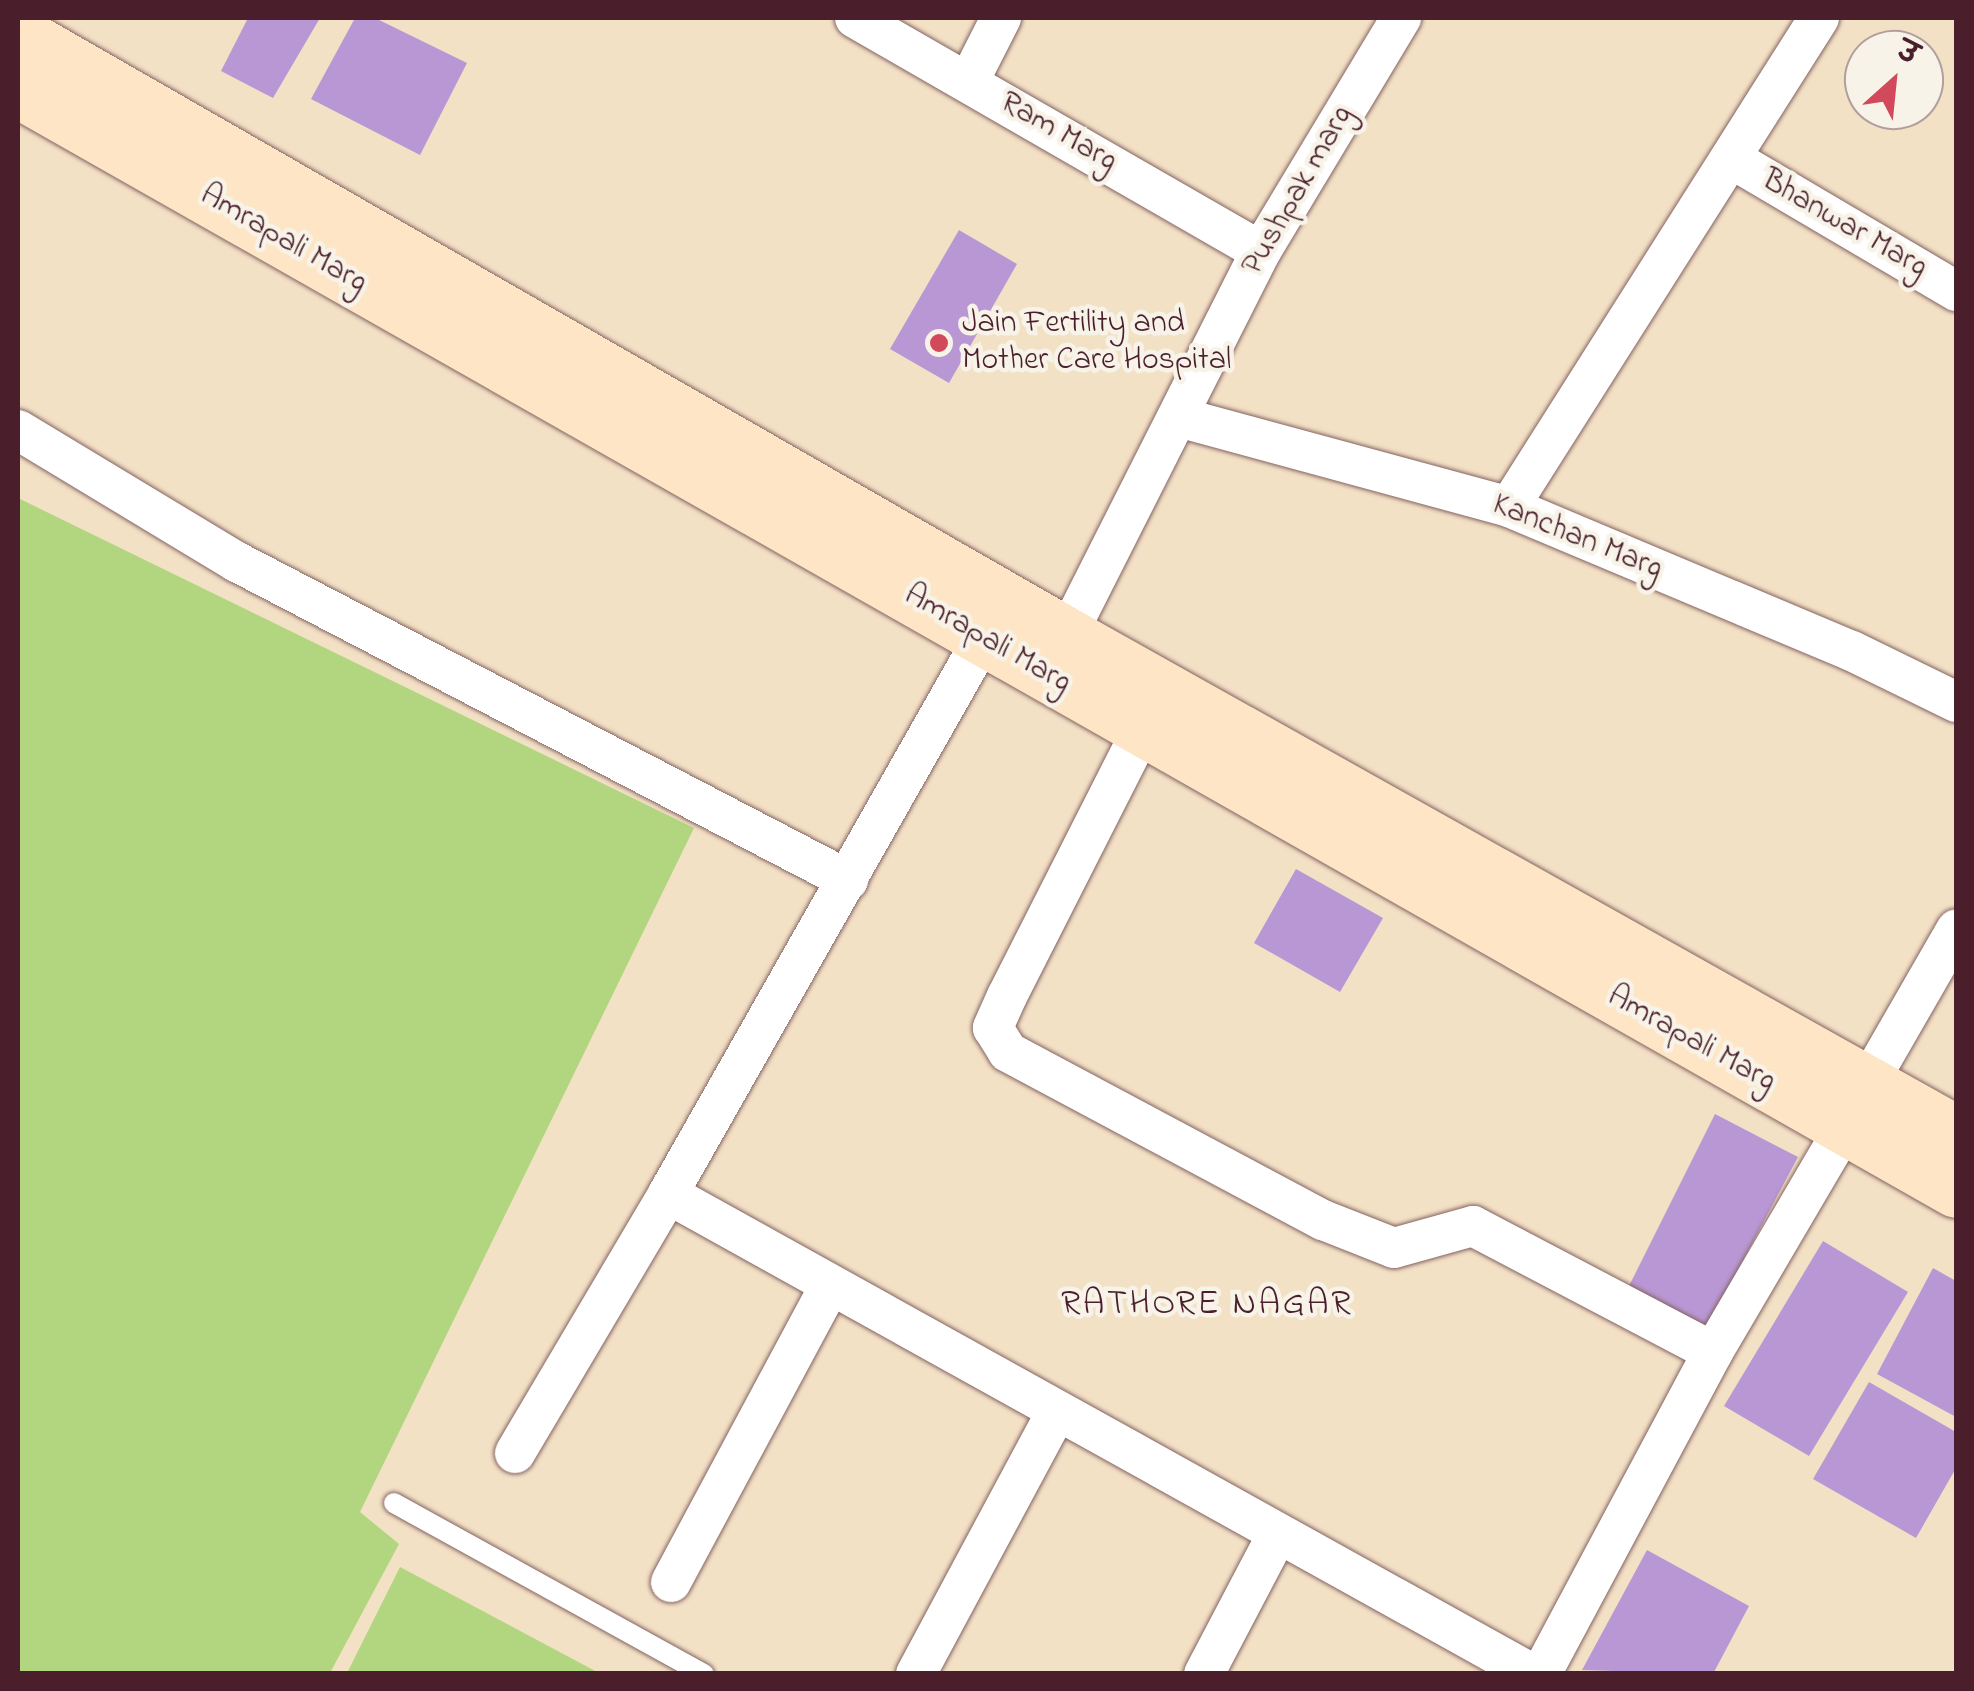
<!DOCTYPE html>
<meta charset="utf-8">
<style>
body{margin:0}
#map{position:relative;width:1974px;height:1691px;overflow:hidden;background:#f3e1c6;font-family:"Indie Flower","Playpen Sans Deva",sans-serif}
div>[style]{position:absolute}
[style*='--x']{left:calc(var(--x)*1px);top:calc(var(--y)*1px);width:calc(var(--w)*1px);rotate:calc(var(--a)*1deg)}
.green>*{inset:0;background:#b2d67f}
.building>*{inset:0;background:#b997d5}
.roads{filter:drop-shadow(0 0 2px #856361) drop-shadow(0 0 2px #856361)}
.lane>*{height:20px;margin:-10px;padding:0 10px;transform-origin:10px;border-radius:10px;background:#fff}
.street>*{height:40px;margin:-20px;padding:0 20px;transform-origin:20px;border-radius:20px;background:#fff}
.secondary>*{height:55px;margin:-27.5px;padding:0 27.5px;transform-origin:27.5px;border-radius:27.5px;background:#fde5c5}
.dots>*{width:28px;height:28px;translate:-50% -50%;box-sizing:border-box;border:5px solid #f7f3e8;border-radius:50%}
span{translate:-50% -50%;white-space:nowrap;text-align:center;line-height:1.15;-webkit-text-stroke:9px #f7f3e8;paint-order:stroke}
.street-label{font-size:32px;color:#4a1f2b}
.poi-label{font-size:32px;color:#4a1f2b}
.left{translate:0 -50%;text-align:left}
.neighbourhood-label{font-size:35px;color:#4a1f2b;letter-spacing:2.5px}
.frame{position:absolute;inset:0;border:20px solid #4a1f2b;pointer-events:none}
.north{position:absolute;left:1844px;top:30px;width:100px;height:100px;box-sizing:border-box;background:#f7f3e8;border:2px solid #b29e9c;border-radius:50%;rotate:27deg;font-size:28px;font-weight:700;line-height:40px;text-align:center;color:#4a1f2b}
.north::after{content:'';display:block;margin:auto;width:35px;height:45px;background:#d1495b;clip-path:polygon(50% 0,100% 100%,50% 72%,0 100%)}
</style>
<div id="map">
<div class="green">
<div style="clip-path:polygon(18px 498px,694px 828px,360px 1512px,399px 1544px,330px 1673px,18px 1673px)"></div>
<div style="clip-path:polygon(400px 1567px,599px 1673px,347px 1673px)"></div>
</div>
<div class="building">
<div style="clip-path:polygon(248px 18px,320px 18px,273px 98px,221px 71px)"></div>
<div style="clip-path:polygon(355px 18px,375px 18px,467px 63px,420px 155px,311px 99px)"></div>
<div style="clip-path:polygon(959px 230px,1017px 264px,949px 383px,890px 349px)"></div>
<div style="clip-path:polygon(1296px 869px,1383px 918px,1340px 992px,1254px 943px)"></div>
<div style="clip-path:polygon(1715px 1114px,1798px 1157px,1706px 1330px,1628px 1288px)"></div>
<div style="clip-path:polygon(1823px 1241px,1908px 1292px,1809px 1456px,1724px 1406px)"></div>
<div style="clip-path:polygon(1933px 1268px,1956px 1281px,1956px 1417px,1877px 1374px)"></div>
<div style="clip-path:polygon(1869px 1382px,1956px 1432px,1956px 1468px,1916px 1538px,1813px 1479px)"></div>
<div style="clip-path:polygon(1647px 1550px,1749px 1606px,1713px 1674px,1582px 1670px)"></div>
</div>
<div class="roads">
<div class="lane">
<div style="--x:394;--y:1503;--w:354;--a:28.9"></div>
</div>
<div class="street">
<div style="--x:855;--y:18;--w:468;--a:29.9"></div>
<div style="--x:969;--y:81;--w:71;--a:-63.1"></div>
<div style="--x:1732;--y:159;--w:260;--a:30.5"></div>
<div style="--x:1182;--y:418;--w:339;--a:15.2"></div>
<div style="--x:1509;--y:507;--w:372;--a:22.8"></div>
<div style="--x:1852;--y:651;--w:116;--a:26.1"></div>
<div style="--x:18;--y:430;--w:256;--a:31.1"></div>
<div style="--x:237;--y:562;--w:689;--a:27.5"></div>
<div style="--x:1509;--y:507;--w:579;--a:-57.63"></div>
<div style="--x:1067;--y:635;--w:430;--a:-63.2"></div>
<div style="--x:1261;--y:251;--w:272;--a:-59"></div>
<div style="--x:984;--y:637;--w:640;--a:119.57"></div>
<div style="--x:668;--y:1194;--w:988;--a:29.05"></div>
<div style="--x:1142;--y:730;--w:298;--a:116.9"></div>
<div style="--x:1007;--y:996;--w:35;--a:114"></div>
<div style="--x:993;--y:1028;--w:28;--a:58"></div>
<div style="--x:1008;--y:1052;--w:357;--a:28.1"></div>
<div style="--x:1323;--y:1220;--w:76;--a:21.5"></div>
<div style="--x:1394;--y:1248;--w:82;--a:-15.6"></div>
<div style="--x:1473;--y:1226;--w:271;--a:27.7"></div>
<div style="--x:1868;--y:1083;--w:177;--a:-60.1"></div>
<div style="--x:515;--y:1453;--w:301;--a:-59.4"></div>
<div style="--x:671;--y:1582;--w:336;--a:-61.8"></div>
<div style="--x:916;--y:1674;--w:296;--a:-61.8"></div>
<div style="--x:1204;--y:1674;--w:157;--a:-62.3"></div>
<div style="--x:1541;--y:1674;--w:365;--a:-61.9"></div>
<div style="--x:1713;--y:1352;--w:261;--a:-59.6"></div>
</div>
<div class="secondary">
<div style="--x:18;--y:33;--w:1209;--a:29.85"></div>
<div style="--x:1067;--y:635;--w:1019;--a:29.26"></div>
<div style="--x:18;--y:90;--w:2228;--a:29.58"></div>
</div>
</div>
<div class="dots">
<div style="left:939px;top:343px;background:#d1495b"></div>
</div>
<div class="street-label">
<span style="left:1058px;top:133px;rotate:30deg">Ram Marg</span>
<span style="left:1299px;top:191px;rotate:-60deg">Pushpak marg</span>
<span style="left:1844px;top:225px;rotate:30deg">Bhanwar Marg</span>
<span style="left:283px;top:240px;rotate:30deg">Amrapali Marg</span>
<span style="left:1577px;top:538px;rotate:22deg">Kanchan Marg</span>
<span style="left:987px;top:640px;rotate:30deg">Amrapali Marg</span>
<span style="left:1691px;top:1040px;rotate:29deg">Amrapali Marg</span>
</div>
<div class="poi-label">
<span class="left" style="left:962px;top:343px">Jain Fertility and<br>Mother Care Hospital</span>
</div>
<div class="neighbourhood-label">
<span style="left:1207px;top:1305px">RATHORE NAGAR</span>
</div>
<div class="frame"></div>
<div class="north">उ</div>
</div>
